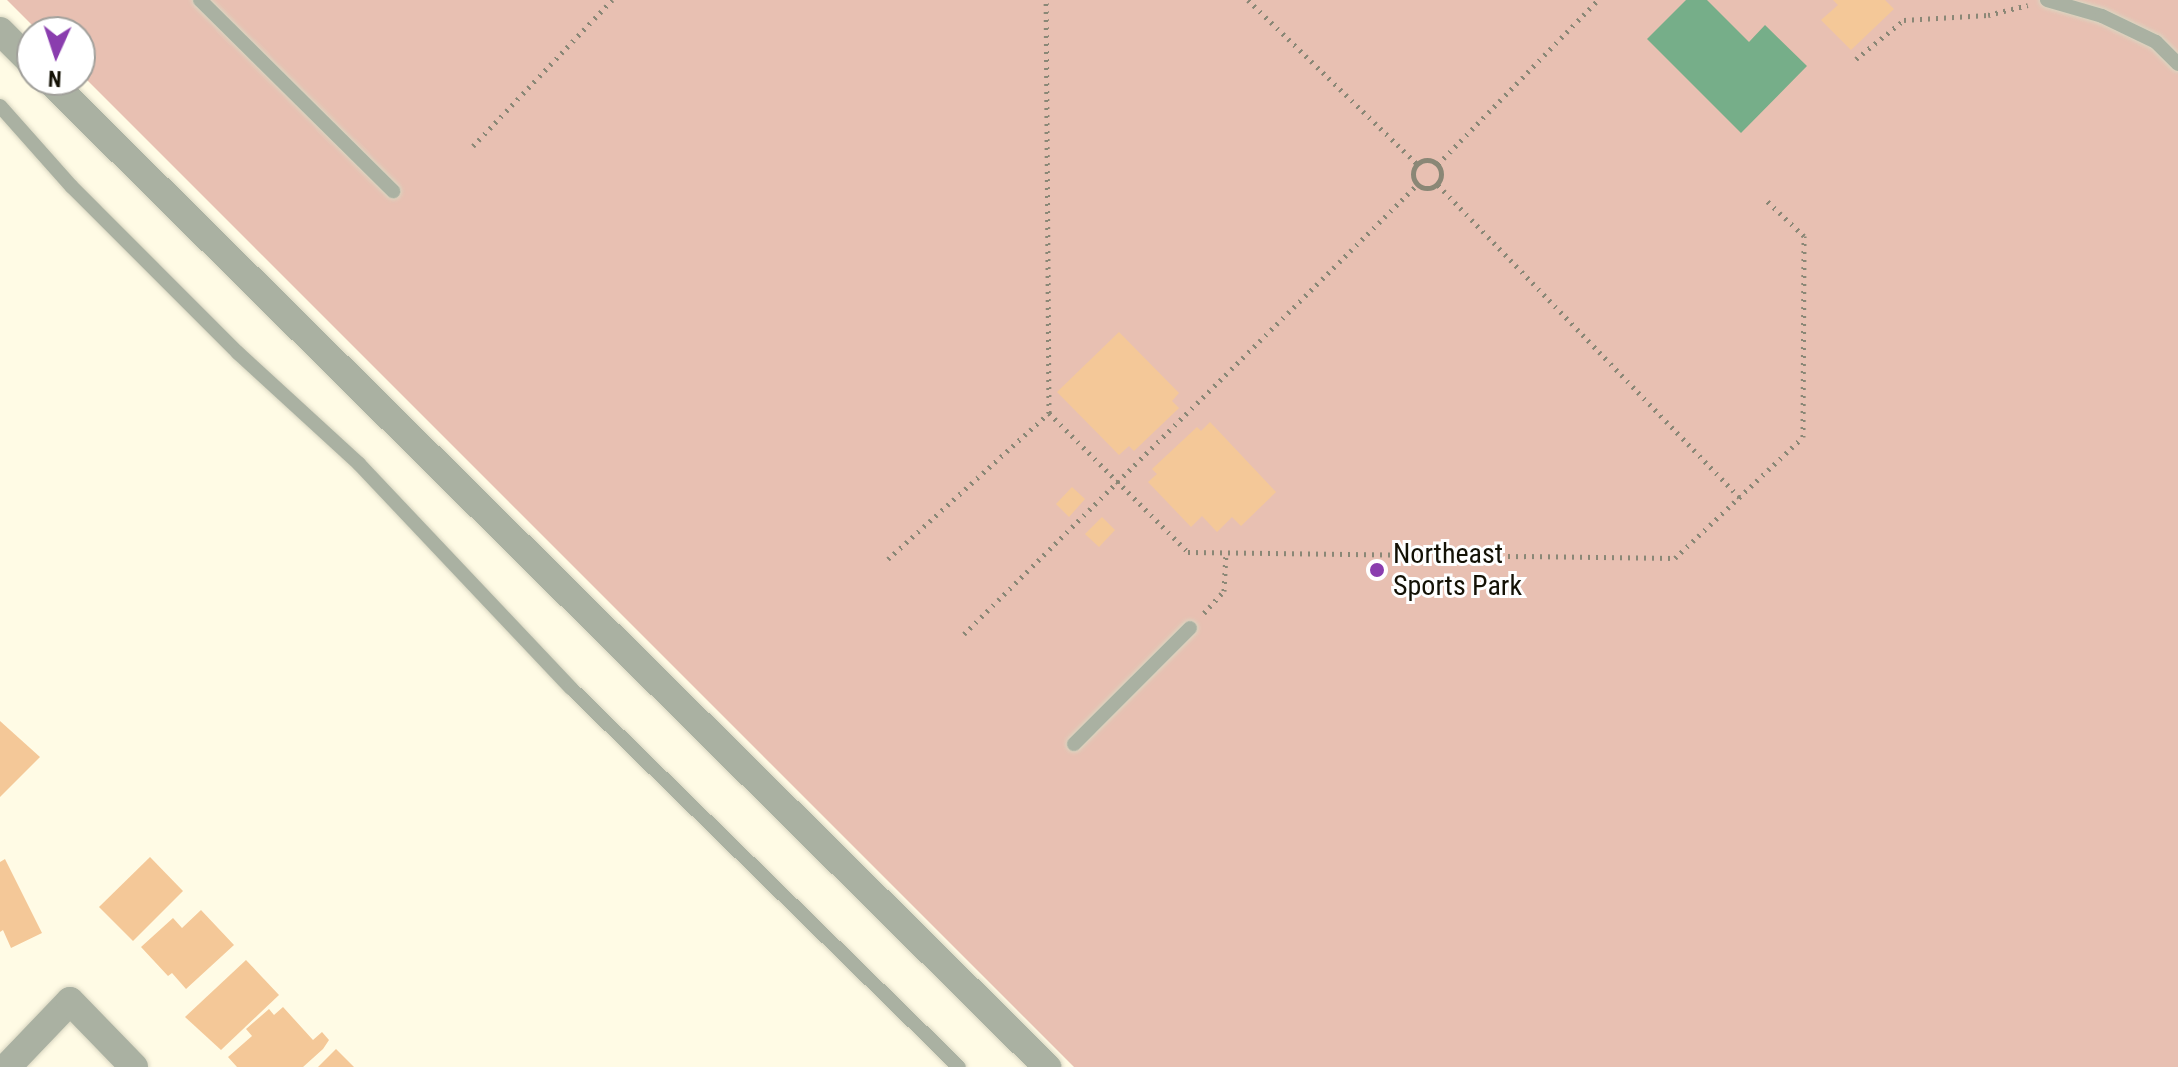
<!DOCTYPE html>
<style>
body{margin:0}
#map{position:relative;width:2178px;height:1067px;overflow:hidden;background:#fffbe5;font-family:"Roboto Condensed",sans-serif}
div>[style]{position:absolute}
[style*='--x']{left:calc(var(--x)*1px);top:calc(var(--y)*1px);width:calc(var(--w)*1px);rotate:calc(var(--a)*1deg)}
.green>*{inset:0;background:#e8c0b2}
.water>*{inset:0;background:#76ae89}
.building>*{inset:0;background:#f4c898}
.path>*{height:5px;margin-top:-2.5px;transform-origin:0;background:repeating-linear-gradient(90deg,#8a8776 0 2px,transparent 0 8px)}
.path>.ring{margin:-2.5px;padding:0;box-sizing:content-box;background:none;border:5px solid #8a8776;border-radius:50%}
.roads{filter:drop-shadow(0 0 2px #d9d6c1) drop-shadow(0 0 2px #d9d6c1)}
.lane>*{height:14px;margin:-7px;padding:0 7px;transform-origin:7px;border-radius:7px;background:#aab1a2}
.street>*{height:28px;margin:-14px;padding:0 14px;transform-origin:14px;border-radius:14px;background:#aab1a2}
.dots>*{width:22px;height:22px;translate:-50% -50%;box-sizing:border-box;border:4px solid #fff;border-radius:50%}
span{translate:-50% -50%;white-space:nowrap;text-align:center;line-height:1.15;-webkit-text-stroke:6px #fff;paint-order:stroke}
.poi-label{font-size:28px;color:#131105}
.left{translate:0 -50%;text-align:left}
.north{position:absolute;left:16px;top:16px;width:80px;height:80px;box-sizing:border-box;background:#fff;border:2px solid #a1a09b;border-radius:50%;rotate:183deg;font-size:22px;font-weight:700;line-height:32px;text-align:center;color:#131105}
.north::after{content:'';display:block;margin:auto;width:28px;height:36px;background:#8a3dae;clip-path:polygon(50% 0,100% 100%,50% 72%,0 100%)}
</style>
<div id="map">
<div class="green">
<div style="clip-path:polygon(7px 0,2178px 0,2178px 1067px,1074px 1067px,80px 73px,80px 32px,39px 32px)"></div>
</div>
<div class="water">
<div style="clip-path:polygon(1686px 0,1707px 0,1749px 42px,1765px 25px,1807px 66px,1741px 133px,1647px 39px)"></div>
</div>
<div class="building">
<div style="clip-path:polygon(1833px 0,1885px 0,1894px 9px,1851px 50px,1821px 20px,1838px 5px)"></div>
<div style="clip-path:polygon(1119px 332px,1179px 393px,1172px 401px,1179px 408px,1134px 451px,1129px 446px,1119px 455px,1057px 392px)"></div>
<div style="clip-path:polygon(1210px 422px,1276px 492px,1241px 526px,1232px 517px,1217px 532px,1202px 516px,1191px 527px,1148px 482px,1157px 474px,1152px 469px,1197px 427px,1201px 431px)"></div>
<div style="clip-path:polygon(1072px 487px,1085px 499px,1069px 517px,1056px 504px)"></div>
<div style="clip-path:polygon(1102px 517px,1115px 530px,1099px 547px,1085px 534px)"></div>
<div style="clip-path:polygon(0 721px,40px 757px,0 797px)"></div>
<div style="clip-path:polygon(150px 857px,183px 891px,133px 941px,99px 907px)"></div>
<div style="clip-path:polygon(5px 859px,42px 933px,11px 948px,3px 930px,0 932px,0 862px)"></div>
<div style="clip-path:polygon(201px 910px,234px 945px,186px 989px,172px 973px,168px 976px,141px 947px,173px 918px,182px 928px)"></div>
<div style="clip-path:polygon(246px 960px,279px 995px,221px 1050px,185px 1017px)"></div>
<div style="clip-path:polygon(283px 1007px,313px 1040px,322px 1032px,329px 1040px,323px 1049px,303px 1067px,237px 1067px,228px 1057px,252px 1036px,246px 1029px,269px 1009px,274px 1015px)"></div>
<div style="clip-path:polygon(336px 1049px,354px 1067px,318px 1067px)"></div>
</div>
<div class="path">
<div style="--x:1248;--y:0;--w:235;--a:44.1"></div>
<div style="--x:1856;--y:59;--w:62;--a:-39.1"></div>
<div style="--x:1904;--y:20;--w:84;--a:-3.4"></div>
<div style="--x:1988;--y:15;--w:41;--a:-14"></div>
<div style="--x:473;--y:146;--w:202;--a:-46.4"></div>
<div class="ring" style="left:1413px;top:160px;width:23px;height:23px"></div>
<div style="--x:1438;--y:164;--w:229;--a:-45.7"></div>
<div style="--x:1438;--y:185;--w:434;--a:46"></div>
<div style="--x:1049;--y:413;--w:197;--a:45"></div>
<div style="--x:1188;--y:552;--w:487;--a:0.7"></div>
<div style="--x:1675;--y:558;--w:176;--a:-43.4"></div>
<div style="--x:1803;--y:437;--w:201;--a:-89.7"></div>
<div style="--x:1804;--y:236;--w:55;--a:-136.5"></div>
<div style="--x:888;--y:559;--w:217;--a:-42.2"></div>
<div style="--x:1049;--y:413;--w:413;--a:-90.4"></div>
<div style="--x:1204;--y:613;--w:30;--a:-48"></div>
<div style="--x:1224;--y:591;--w:39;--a:-87"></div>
<div style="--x:964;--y:634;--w:638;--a:-44.75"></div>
</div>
<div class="roads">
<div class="lane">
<div style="--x:200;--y:0;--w:272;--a:44.7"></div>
<div style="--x:2047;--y:0;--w:57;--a:16.2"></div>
<div style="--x:2102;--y:16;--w:60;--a:25.7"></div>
<div style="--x:2156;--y:42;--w:31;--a:45"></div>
<div style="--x:0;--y:106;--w:108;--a:48.4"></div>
<div style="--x:72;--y:187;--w:235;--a:45"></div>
<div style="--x:238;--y:353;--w:164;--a:42.5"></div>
<div style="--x:359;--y:464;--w:308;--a:46.6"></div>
<div style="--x:571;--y:688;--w:542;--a:44.33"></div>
<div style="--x:1074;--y:744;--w:164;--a:-45"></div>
</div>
<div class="street">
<div style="--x:0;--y:31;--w:45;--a:45"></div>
<div style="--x:49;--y:80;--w:1404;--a:44.68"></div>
<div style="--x:7;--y:1067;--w:91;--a:-46.3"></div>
<div style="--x:70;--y:1001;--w:92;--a:45.9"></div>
</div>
</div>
<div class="dots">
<div style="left:1377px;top:570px;background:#8a3dae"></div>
</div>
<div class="poi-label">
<span class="left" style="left:1393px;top:570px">Northeast<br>Sports Park</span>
</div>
<div class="north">N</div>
</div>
